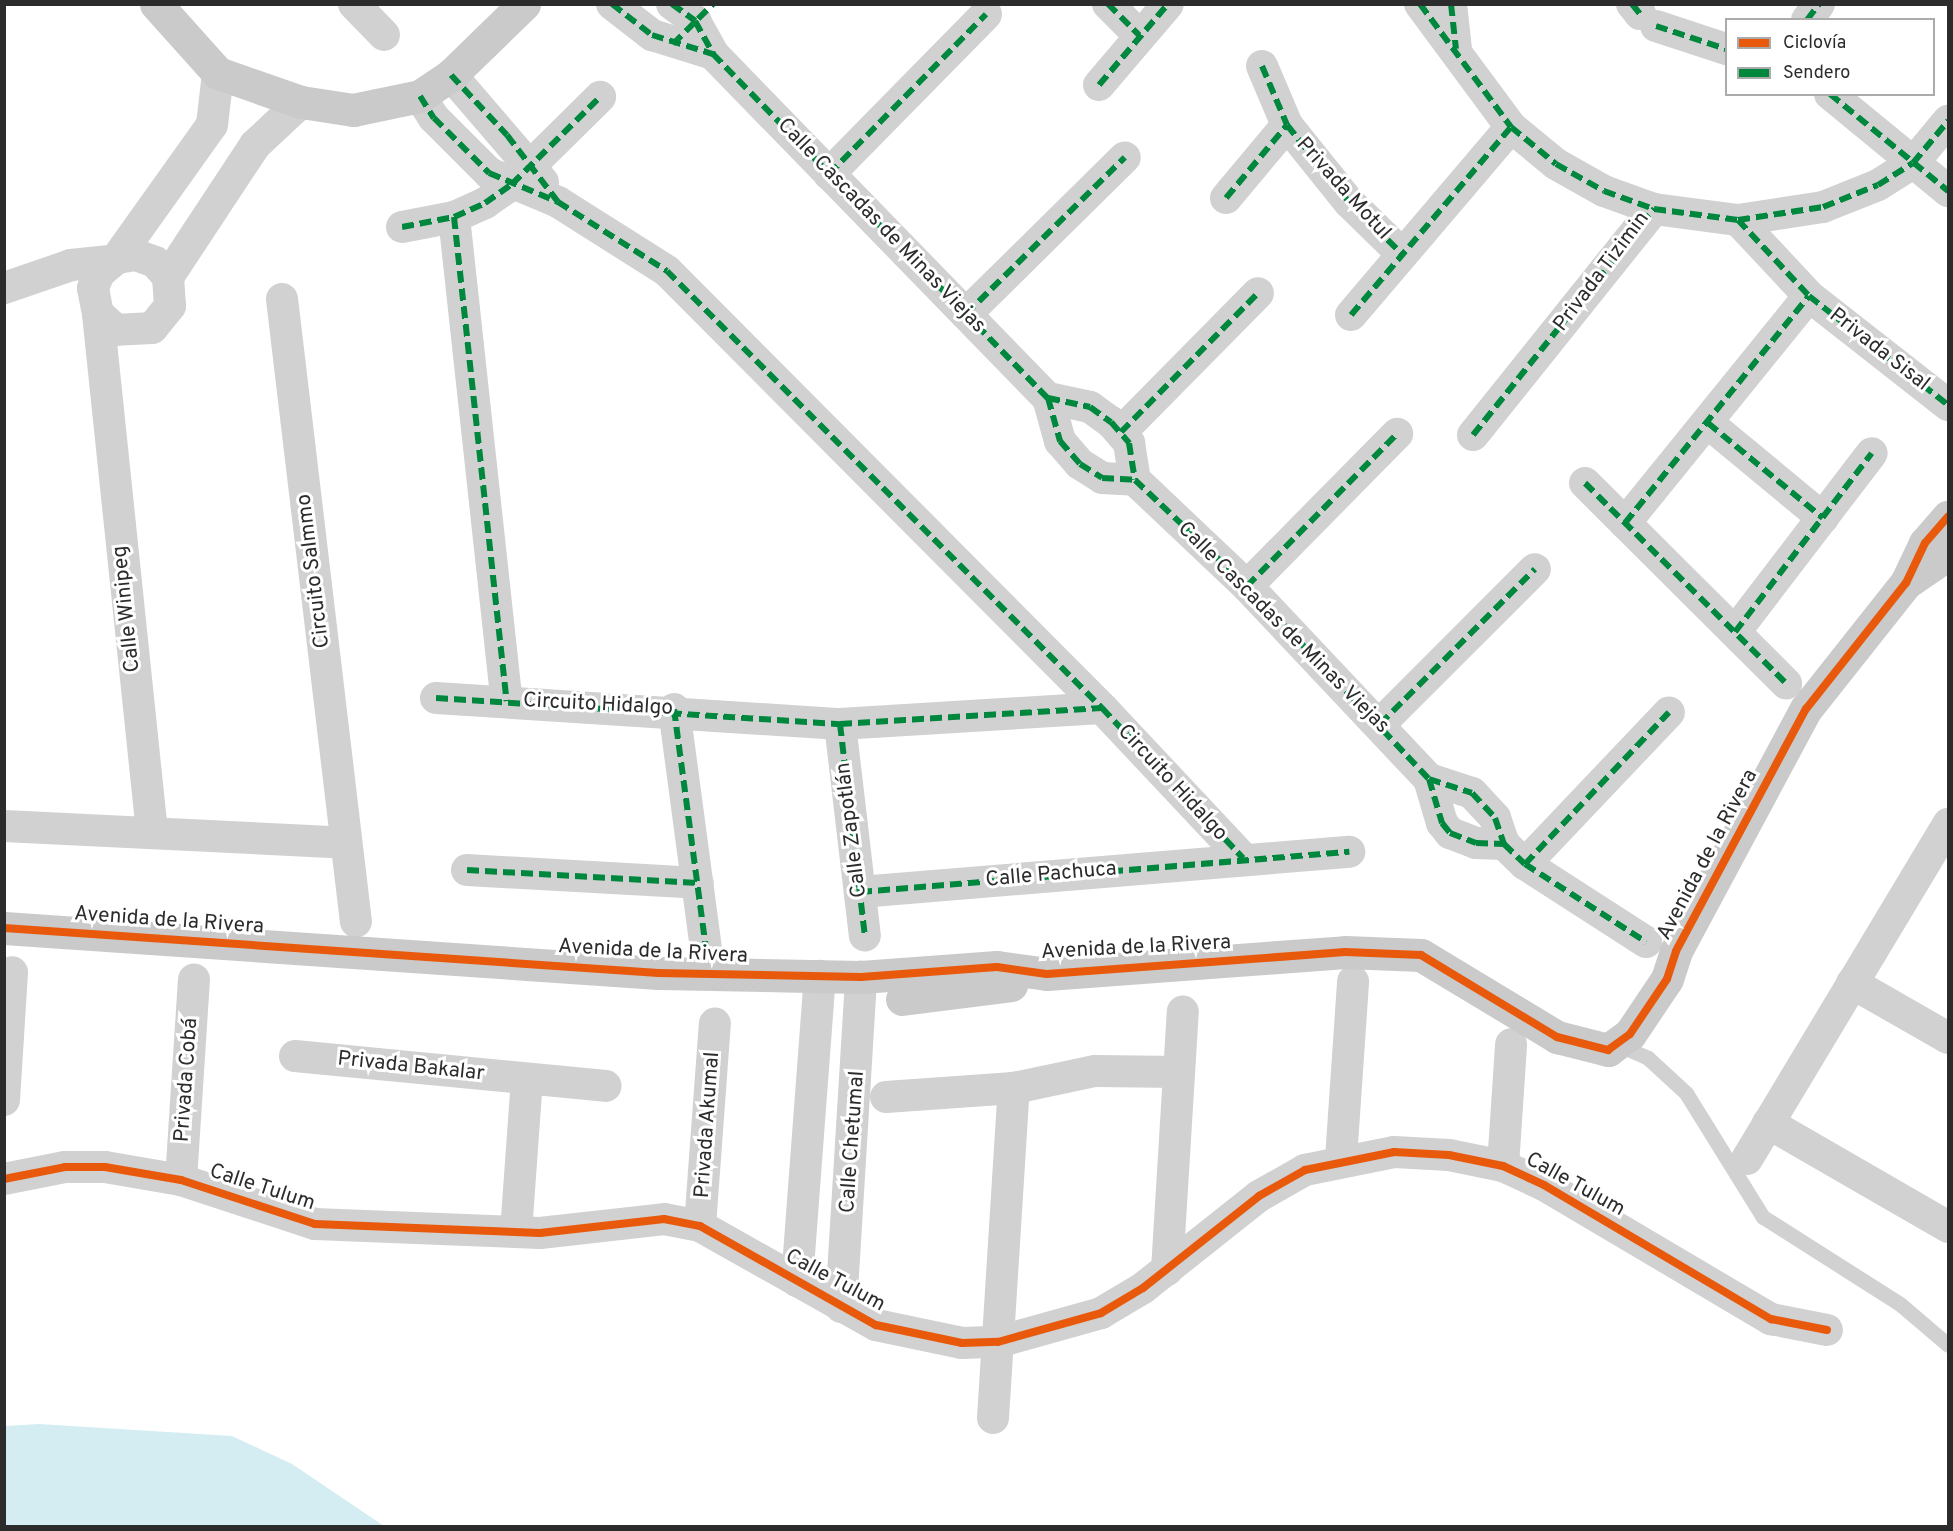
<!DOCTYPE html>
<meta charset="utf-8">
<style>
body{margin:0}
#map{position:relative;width:1953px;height:1531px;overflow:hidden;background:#fff;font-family:Overpass,sans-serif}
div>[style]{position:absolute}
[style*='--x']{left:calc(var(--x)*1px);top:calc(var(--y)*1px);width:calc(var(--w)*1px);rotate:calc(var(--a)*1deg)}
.water>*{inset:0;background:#d4edf2}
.lane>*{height:15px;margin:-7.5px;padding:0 7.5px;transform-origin:7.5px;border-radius:7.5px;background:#d1d1d1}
.street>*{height:32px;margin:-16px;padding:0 16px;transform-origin:16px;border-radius:16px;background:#d1d1d1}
.secondary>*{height:33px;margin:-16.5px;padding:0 16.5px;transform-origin:16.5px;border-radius:16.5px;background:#cacaca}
.quiet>*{height:6px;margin-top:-3px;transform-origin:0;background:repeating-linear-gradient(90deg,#00873e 0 12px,transparent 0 18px)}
.cycleway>*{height:8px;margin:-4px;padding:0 4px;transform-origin:4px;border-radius:4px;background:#e8590c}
span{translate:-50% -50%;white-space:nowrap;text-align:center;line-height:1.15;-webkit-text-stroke:6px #fff;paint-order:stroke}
.street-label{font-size:21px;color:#2c2c2c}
.frame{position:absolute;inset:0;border:6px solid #2c2c2c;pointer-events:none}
.legend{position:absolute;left:1725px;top:18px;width:210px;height:78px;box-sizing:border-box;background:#fff;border:2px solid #ababab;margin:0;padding:8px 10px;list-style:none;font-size:18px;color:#2c2c2c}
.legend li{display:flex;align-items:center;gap:12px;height:30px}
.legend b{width:30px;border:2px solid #ababab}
</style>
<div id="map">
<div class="water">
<div style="clip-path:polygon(39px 1424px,232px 1436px,292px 1464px,384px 1526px,5px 1526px,5px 1426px)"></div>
</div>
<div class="lane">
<div style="--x:1619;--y:1045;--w:32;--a:24"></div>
<div style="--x:1648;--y:1058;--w:52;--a:42.6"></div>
<div style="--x:1686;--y:1093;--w:146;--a:58.2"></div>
<div style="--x:1763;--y:1217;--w:162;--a:32.4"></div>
<div style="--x:1900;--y:1304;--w:63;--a:40.5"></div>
</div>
<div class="street">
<div style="--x:354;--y:4;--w:43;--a:45.9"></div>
<div style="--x:612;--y:4;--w:51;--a:37.8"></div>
<div style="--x:652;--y:35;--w:64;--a:17.3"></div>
<div style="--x:672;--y:4;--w:29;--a:36"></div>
<div style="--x:695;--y:21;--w:38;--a:61"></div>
<div style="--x:713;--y:54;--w:480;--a:45.8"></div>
<div style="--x:1048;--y:398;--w:45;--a:74.4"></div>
<div style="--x:1060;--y:441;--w:30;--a:49"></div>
<div style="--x:1080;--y:464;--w:26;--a:32"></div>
<div style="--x:1102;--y:478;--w:33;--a:3"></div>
<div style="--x:1135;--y:480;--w:154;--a:43.4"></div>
<div style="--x:1247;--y:586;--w:265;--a:46.7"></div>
<div style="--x:1429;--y:779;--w:46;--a:73.5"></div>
<div style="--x:1442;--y:823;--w:13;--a:51"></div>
<div style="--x:1450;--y:833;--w:28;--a:21"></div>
<div style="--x:1476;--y:843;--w:28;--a:2"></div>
<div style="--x:1108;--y:4;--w:44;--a:45"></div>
<div style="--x:1420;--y:4;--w:153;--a:53.5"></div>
<div style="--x:1511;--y:127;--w:58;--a:39.4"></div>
<div style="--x:1556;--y:164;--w:55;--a:29.4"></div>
<div style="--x:1604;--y:191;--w:53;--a:19.8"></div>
<div style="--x:1654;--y:209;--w:85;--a:7.5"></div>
<div style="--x:1738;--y:220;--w:86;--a:-8.7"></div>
<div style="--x:1823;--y:207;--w:59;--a:-21.8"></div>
<div style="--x:1878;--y:185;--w:41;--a:-32.2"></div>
<div style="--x:1913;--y:163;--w:55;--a:-50.2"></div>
<div style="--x:1451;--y:4;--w:45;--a:83.7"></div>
<div style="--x:1632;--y:4;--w:13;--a:51"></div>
<div style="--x:1807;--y:20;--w:20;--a:-53"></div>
<div style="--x:1656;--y:26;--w:74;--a:18.2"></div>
<div style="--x:1262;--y:66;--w:64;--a:67"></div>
<div style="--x:1287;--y:125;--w:99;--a:51.2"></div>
<div style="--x:1349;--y:202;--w:73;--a:44.4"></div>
<div style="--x:451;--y:75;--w:141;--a:49.3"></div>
<div style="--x:1099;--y:85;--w:106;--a:-49.6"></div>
<div style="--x:1830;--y:94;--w:153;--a:39.4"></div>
<div style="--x:420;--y:96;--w:26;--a:58"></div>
<div style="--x:434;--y:118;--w:78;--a:45"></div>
<div style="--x:489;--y:173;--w:75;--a:22.8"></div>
<div style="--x:558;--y:202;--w:129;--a:32.3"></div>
<div style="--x:667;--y:271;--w:617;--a:45.13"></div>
<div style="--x:1102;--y:708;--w:206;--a:46.8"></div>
<div style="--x:829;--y:174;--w:224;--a:-45.5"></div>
<div style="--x:1226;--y:198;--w:95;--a:-50.1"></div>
<div style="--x:454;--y:217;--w:487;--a:83.8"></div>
<div style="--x:1738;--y:220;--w:104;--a:46.9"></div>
<div style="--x:1809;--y:296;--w:177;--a:38.1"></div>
<div style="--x:402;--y:227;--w:53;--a:-10.9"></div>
<div style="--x:454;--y:217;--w:34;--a:-24"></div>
<div style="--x:485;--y:203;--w:33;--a:-35"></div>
<div style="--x:512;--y:184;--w:124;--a:-44.7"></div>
<div style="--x:117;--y:258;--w:19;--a:-9"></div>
<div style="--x:136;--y:255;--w:20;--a:20"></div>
<div style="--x:155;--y:262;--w:20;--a:49"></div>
<div style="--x:168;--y:277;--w:29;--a:86"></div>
<div style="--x:170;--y:306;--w:28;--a:129"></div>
<div style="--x:152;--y:328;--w:36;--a:177"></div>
<div style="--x:116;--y:330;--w:24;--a:-138"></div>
<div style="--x:98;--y:314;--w:26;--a:-101"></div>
<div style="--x:93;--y:288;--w:16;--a:-68"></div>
<div style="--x:99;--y:273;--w:23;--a:-40"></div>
<div style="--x:117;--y:258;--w:163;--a:-54.5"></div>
<div style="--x:212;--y:125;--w:52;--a:-83.4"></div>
<div style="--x:168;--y:277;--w:158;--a:-56.6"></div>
<div style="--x:255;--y:145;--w:63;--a:-43.1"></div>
<div style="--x:4;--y:288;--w:71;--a:-18.9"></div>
<div style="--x:71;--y:265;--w:39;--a:-6"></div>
<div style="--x:282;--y:299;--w:627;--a:83.23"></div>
<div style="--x:98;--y:314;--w:521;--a:84.05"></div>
<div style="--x:966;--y:314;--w:223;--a:-44.6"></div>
<div style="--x:1351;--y:315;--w:247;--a:-49.6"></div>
<div style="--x:1048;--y:398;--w:43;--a:12.1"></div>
<div style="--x:1090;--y:407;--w:26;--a:36"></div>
<div style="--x:1111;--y:422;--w:28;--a:49"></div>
<div style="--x:1129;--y:443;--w:37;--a:81"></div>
<div style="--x:1708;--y:423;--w:149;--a:39.6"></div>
<div style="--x:1121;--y:432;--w:195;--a:-45.4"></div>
<div style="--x:1473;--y:435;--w:290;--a:-51.3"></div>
<div style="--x:1585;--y:483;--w:284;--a:44.9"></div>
<div style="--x:1625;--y:523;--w:292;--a:-51"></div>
<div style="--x:1247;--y:586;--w:214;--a:-45.4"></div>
<div style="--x:1735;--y:632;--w:225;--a:-52.6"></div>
<div style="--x:436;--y:698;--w:405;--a:3.7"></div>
<div style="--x:840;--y:724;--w:262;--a:-3.5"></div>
<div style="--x:674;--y:709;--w:241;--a:82.4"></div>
<div style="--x:840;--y:724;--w:213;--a:83.3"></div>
<div style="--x:1380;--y:724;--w:219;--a:-45"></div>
<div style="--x:1429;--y:779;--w:45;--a:18"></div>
<div style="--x:1472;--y:793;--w:34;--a:47"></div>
<div style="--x:1495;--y:818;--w:28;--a:71"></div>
<div style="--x:1504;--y:844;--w:29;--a:44"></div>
<div style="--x:1525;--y:864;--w:144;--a:32.8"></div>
<div style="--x:4;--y:826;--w:342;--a:2.8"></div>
<div style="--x:1525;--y:864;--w:209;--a:-46.5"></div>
<div style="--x:467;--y:870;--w:231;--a:3.2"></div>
<div style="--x:860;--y:892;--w:491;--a:-4.7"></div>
<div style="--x:1852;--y:983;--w:111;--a:29.8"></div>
<div style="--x:295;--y:1056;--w:312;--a:5.5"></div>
<div style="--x:886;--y:1097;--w:128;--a:-4"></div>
<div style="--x:1014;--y:1088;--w:83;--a:-11.9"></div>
<div style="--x:1095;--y:1071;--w:84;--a:0.7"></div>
<div style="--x:4;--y:1100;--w:128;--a:-86.4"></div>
<div style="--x:1768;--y:1123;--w:208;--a:30"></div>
<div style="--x:1341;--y:1159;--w:178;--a:-86.1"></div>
<div style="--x:1747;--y:1159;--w:391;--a:-59"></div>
<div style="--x:1503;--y:1166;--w:122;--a:-86.2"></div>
<div style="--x:4;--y:1179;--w:62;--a:-11.1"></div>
<div style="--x:65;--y:1167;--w:40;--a:0"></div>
<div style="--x:105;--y:1167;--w:77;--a:9.7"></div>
<div style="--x:181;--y:1180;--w:141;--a:18.2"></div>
<div style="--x:315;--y:1224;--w:225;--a:2.3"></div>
<div style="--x:540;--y:1233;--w:125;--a:-6.4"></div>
<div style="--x:664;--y:1219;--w:37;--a:11"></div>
<div style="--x:700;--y:1226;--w:202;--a:29.4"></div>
<div style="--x:876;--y:1325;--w:88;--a:11.8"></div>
<div style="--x:962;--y:1343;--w:36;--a:-2"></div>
<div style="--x:998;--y:1342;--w:107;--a:-15.7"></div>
<div style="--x:1101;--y:1313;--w:49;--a:-30.8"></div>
<div style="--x:1143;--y:1288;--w:148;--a:-38.4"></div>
<div style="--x:1259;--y:1196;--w:53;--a:-29.5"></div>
<div style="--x:1305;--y:1170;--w:91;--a:-11.4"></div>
<div style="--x:1394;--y:1152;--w:55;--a:3.1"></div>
<div style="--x:1449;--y:1155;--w:55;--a:11.5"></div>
<div style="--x:1503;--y:1166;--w:45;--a:24.9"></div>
<div style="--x:1544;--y:1185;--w:264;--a:30.6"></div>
<div style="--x:1771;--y:1319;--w:57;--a:11.1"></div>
<div style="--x:181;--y:1180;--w:201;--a:-86.3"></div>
<div style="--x:700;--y:1226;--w:203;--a:-85.8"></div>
<div style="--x:516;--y:1232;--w:153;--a:-85.9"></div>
<div style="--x:1167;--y:1270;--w:259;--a:-86.5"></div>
<div style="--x:797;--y:1281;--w:306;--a:-85.7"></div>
<div style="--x:841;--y:1307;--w:331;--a:-86.5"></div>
<div style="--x:993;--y:1418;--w:331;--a:-86.4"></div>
</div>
<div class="secondary">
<div style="--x:156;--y:4;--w:93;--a:48.1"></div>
<div style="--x:218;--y:73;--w:88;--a:19.3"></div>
<div style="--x:301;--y:102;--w:53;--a:8.7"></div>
<div style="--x:353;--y:110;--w:68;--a:-11.8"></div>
<div style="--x:420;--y:96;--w:37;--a:-34"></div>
<div style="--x:451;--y:75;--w:102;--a:-44.2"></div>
<div style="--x:1907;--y:582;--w:50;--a:-34.3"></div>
<div style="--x:4;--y:928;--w:656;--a:3.94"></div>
<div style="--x:658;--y:973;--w:203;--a:1.1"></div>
<div style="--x:861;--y:977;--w:136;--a:-4.2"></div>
<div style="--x:997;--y:967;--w:50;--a:8"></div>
<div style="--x:1047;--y:974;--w:299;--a:-4.2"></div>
<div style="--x:1345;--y:952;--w:76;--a:2.3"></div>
<div style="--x:1421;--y:955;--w:159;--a:31.1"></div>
<div style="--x:1557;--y:1037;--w:53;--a:14.3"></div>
<div style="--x:1608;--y:1050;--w:27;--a:-36"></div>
<div style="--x:1630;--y:1034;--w:66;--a:-56.1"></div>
<div style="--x:1667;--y:979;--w:29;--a:-72"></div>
<div style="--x:1676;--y:951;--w:275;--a:-61.8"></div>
<div style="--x:1806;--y:709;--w:161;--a:-51.6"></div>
<div style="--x:1906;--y:583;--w:44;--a:-64.6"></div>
<div style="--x:1925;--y:543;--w:35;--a:-49"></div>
<div style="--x:902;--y:999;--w:110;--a:-7.3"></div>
</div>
<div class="quiet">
<div style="--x:612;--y:4;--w:51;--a:37.8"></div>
<div style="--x:652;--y:35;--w:64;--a:17.3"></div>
<div style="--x:672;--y:4;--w:29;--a:36"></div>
<div style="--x:695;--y:21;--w:38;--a:61"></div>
<div style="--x:713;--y:54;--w:480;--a:45.8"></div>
<div style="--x:1048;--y:398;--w:45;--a:74.4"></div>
<div style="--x:1060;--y:441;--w:30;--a:49"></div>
<div style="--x:1080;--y:464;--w:26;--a:32"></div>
<div style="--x:1102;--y:478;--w:33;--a:3"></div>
<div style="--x:1135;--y:480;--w:154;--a:43.4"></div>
<div style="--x:1247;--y:586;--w:265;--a:46.7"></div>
<div style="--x:1429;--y:779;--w:46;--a:73.5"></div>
<div style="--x:1442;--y:823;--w:13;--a:51"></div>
<div style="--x:1450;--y:833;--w:28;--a:21"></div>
<div style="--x:1476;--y:843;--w:28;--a:2"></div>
<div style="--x:1108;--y:4;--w:44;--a:45"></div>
<div style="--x:1420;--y:4;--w:153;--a:53.5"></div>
<div style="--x:1511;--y:127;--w:58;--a:39.4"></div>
<div style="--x:1556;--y:164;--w:55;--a:29.4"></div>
<div style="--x:1604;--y:191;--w:53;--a:19.8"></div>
<div style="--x:1654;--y:209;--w:85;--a:7.5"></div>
<div style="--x:1738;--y:220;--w:86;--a:-8.7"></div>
<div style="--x:1823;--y:207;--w:59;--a:-21.8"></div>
<div style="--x:1878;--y:185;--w:41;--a:-32.2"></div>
<div style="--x:1913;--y:163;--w:55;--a:-50.2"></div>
<div style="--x:1451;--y:4;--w:45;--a:83.7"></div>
<div style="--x:1632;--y:4;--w:13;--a:51"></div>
<div style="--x:1807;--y:20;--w:20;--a:-53"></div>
<div style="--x:1656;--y:26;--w:74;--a:18.2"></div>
<div style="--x:673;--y:44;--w:57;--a:-45"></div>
<div style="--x:1262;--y:66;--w:64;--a:67"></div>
<div style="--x:1287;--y:125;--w:99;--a:51.2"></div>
<div style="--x:1349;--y:202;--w:73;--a:44.4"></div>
<div style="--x:451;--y:75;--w:82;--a:47"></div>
<div style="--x:507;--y:135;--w:84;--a:52.7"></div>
<div style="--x:1099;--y:85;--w:106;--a:-49.6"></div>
<div style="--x:1830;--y:94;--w:153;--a:39.4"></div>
<div style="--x:420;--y:96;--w:26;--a:58"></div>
<div style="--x:434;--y:118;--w:78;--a:45"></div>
<div style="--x:489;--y:173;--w:75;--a:22.8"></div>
<div style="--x:558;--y:202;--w:129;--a:32.3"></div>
<div style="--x:667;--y:271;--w:617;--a:45.13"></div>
<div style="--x:1102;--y:708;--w:206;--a:46.8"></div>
<div style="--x:829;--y:174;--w:224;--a:-45.5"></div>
<div style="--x:1226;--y:198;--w:95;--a:-50.1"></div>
<div style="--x:454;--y:217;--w:487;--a:83.8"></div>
<div style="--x:1738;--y:220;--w:104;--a:46.9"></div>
<div style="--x:1809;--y:296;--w:177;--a:38.1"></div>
<div style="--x:402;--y:227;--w:53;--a:-10.9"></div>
<div style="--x:454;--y:217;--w:34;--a:-24"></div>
<div style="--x:485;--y:203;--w:33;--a:-35"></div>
<div style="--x:512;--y:184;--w:124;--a:-44.7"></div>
<div style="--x:966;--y:314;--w:223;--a:-44.6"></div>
<div style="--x:1351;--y:315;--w:247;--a:-49.6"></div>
<div style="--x:1048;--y:398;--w:43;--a:12.1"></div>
<div style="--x:1090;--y:407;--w:26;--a:36"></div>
<div style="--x:1111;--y:422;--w:28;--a:49"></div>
<div style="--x:1129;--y:443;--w:37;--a:81"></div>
<div style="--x:1708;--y:423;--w:149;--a:39.6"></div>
<div style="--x:1121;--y:432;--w:195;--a:-45.4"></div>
<div style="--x:1473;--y:435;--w:290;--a:-51.3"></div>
<div style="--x:1585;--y:483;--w:284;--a:44.9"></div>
<div style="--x:1625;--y:523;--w:292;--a:-51"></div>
<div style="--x:1247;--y:586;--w:214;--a:-45.4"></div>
<div style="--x:1735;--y:632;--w:225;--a:-52.6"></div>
<div style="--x:436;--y:698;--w:405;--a:3.7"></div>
<div style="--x:840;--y:724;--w:262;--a:-3.5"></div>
<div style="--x:674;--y:709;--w:241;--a:82.4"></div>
<div style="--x:840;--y:724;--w:213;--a:83.3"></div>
<div style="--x:1380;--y:724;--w:219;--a:-45"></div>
<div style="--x:1429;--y:779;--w:45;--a:18"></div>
<div style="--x:1472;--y:793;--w:34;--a:47"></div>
<div style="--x:1495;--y:818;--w:28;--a:71"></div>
<div style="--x:1504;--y:844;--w:29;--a:44"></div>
<div style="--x:1525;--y:864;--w:144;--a:32.8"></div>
<div style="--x:1525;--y:864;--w:209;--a:-46.5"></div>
<div style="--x:467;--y:870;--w:231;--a:3.2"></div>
<div style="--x:860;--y:892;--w:491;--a:-4.7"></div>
</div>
<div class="cycleway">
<div style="--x:4;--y:928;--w:656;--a:3.94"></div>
<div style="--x:658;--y:973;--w:203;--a:1.1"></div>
<div style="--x:861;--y:977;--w:136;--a:-4.2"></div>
<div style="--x:997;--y:967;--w:50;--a:8"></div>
<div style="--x:1047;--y:974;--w:299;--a:-4.2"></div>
<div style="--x:1345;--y:952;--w:76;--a:2.3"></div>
<div style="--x:1421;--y:955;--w:159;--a:31.1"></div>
<div style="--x:1557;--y:1037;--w:53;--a:14.3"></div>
<div style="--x:1608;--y:1050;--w:27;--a:-36"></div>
<div style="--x:1630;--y:1034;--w:66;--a:-56.1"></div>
<div style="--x:1667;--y:979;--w:29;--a:-72"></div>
<div style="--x:1676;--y:951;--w:275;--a:-61.8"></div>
<div style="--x:1806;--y:709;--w:161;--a:-51.6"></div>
<div style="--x:1906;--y:583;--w:44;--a:-64.6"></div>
<div style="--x:1925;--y:543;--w:35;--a:-49"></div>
<div style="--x:4;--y:1179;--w:62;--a:-11.1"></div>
<div style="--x:65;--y:1167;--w:40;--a:0"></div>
<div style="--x:105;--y:1167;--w:77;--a:9.7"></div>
<div style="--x:181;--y:1180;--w:141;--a:18.2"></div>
<div style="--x:315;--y:1224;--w:225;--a:2.3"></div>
<div style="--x:540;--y:1233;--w:125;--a:-6.4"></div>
<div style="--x:664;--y:1219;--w:37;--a:11"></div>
<div style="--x:700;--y:1226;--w:202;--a:29.4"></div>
<div style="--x:876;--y:1325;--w:88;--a:11.8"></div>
<div style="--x:962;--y:1343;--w:36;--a:-2"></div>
<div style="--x:998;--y:1342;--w:107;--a:-15.7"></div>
<div style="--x:1101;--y:1313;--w:49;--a:-30.8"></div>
<div style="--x:1143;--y:1288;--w:148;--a:-38.4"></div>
<div style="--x:1259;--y:1196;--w:53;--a:-29.5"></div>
<div style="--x:1305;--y:1170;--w:91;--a:-11.4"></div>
<div style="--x:1394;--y:1152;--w:55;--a:3.1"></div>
<div style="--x:1449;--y:1155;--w:55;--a:11.5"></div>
<div style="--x:1503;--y:1166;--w:45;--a:24.9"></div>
<div style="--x:1544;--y:1185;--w:264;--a:30.6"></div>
<div style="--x:1771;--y:1319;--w:57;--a:11.1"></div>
</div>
<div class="street-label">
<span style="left:1343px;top:189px;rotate:48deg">Privada Motul</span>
<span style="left:881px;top:226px;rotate:46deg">Calle Cascadas de Minas Viejas</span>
<span style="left:1602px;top:272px;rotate:-53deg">Privada Tizimin</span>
<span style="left:1879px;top:350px;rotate:38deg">Privada Sisal</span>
<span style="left:314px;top:571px;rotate:-97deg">Circuito Salmmo</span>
<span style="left:127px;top:609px;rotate:-96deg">Calle Winipeg</span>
<span style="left:1283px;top:628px;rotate:45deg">Calle Cascadas de Minas Viejas</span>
<span style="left:598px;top:705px;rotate:3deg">Circuito Hidalgo</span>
<span style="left:1172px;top:783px;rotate:47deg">Circuito Hidalgo</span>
<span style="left:852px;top:830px;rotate:-97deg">Calle Zapotlán</span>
<span style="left:1708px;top:855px;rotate:-62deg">Avenida de la Rivera</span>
<span style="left:1051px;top:875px;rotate:-5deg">Calle Pachuca</span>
<span style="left:169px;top:921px;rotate:4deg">Avenida de la Rivera</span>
<span style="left:1136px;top:948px;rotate:-3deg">Avenida de la Rivera</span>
<span style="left:653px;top:952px;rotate:3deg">Avenida de la Rivera</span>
<span style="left:411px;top:1067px;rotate:6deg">Privada Bakalar</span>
<span style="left:187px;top:1080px;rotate:-86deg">Privada Cobá</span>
<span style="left:708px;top:1125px;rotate:-86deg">Privada Akumal</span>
<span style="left:853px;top:1142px;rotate:-86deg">Calle Chetumal</span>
<span style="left:1575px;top:1185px;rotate:29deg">Calle Tulum</span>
<span style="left:262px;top:1188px;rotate:18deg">Calle Tulum</span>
<span style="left:835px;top:1281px;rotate:28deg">Calle Tulum</span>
</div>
<div class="frame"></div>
<ul class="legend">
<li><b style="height:8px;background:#e8590c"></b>Ciclovía</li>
<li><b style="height:8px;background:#00873e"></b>Sendero</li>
</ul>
</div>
